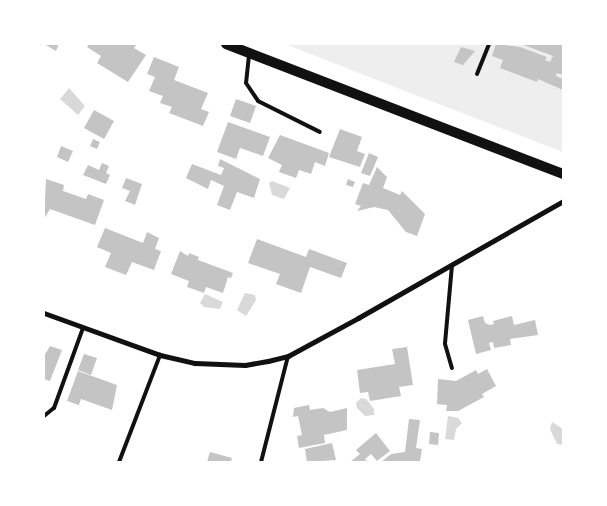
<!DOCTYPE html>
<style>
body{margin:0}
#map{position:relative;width:607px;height:506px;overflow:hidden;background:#fff;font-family:"Playfair Display",serif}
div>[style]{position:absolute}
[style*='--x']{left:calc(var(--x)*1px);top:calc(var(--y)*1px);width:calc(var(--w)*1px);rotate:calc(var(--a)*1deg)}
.green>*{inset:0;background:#eee}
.water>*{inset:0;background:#d9d9d9}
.building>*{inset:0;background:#c4c4c4}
.service>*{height:4px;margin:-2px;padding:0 2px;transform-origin:2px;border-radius:2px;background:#111}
.minor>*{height:5px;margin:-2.5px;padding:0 2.5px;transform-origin:2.5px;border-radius:2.5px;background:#111}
.secondary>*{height:10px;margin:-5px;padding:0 5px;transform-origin:5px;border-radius:5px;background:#111}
span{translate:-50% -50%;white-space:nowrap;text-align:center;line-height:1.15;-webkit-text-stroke:5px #fff;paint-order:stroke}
.frame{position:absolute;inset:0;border:45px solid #fff;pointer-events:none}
</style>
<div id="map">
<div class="green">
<div style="clip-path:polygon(285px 44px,563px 44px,563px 152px,405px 91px)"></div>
</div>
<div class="water">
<div style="clip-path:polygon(69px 88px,85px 106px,78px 115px,60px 99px)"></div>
<div style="clip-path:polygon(272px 181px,290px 188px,284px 199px,272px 195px,269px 183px)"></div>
<div style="clip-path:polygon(245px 293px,255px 295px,256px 300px,246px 316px,237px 310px)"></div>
<div style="clip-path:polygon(205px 294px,223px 302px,220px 309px,204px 307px,200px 303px)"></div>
<div style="clip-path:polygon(361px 398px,366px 399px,374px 409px,374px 415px,365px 416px,357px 408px,356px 403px)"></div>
<div style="clip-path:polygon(448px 416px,458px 418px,462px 423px,456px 429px,454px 440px,445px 439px)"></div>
<div style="clip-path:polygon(552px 422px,563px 429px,563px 445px,557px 444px,550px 429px)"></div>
</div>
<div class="building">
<div style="clip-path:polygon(44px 44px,59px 44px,56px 51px)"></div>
<div style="clip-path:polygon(89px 44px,137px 44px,134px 48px,146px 55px,128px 82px,97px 63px,101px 56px,87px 47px)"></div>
<div style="clip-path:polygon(496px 44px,520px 47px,547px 57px,545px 60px,550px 62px,553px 56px,521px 44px,563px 44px,563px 75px,557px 73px,556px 76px,563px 79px,563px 90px,538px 79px,537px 82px,500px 68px,503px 60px,492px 56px)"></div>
<div style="clip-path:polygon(461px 47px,475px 51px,463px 65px,454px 62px)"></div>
<div style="clip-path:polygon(154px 57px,179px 67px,174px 80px,208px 93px,201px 109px,209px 112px,203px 126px,169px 113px,172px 107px,160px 103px,163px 96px,149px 91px,155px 77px,147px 74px)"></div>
<div style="clip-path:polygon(236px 99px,256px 106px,250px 123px,230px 116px)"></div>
<div style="clip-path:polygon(94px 110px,114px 121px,104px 139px,84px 128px)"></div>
<div style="clip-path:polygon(228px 122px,270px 137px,263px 156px,240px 148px,236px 159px,217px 152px)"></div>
<div style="clip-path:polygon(340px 129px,362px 137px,357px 151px,365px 154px,360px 167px,329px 157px)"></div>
<div style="clip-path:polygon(280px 135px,329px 153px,325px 166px,315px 162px,311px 174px,299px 170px,296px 178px,279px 172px,282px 165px,268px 158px)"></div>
<div style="clip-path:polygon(93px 139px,100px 142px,97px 149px,90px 146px)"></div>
<div style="clip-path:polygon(61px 146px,73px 151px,68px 162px,57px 157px)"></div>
<div style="clip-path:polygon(369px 153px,378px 157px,370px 176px,361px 173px)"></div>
<div style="clip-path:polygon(220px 159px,260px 179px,254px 198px,237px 192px,230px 210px,217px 205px,224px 186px,211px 180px,208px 189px,186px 178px,192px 164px,221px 175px,224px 168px,218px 166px)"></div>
<div style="clip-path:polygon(102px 163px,109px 166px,106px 173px,110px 175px,106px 184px,83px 175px,88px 165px,99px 170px)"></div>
<div style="clip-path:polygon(377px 167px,387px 177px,383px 188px,400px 195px,402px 191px,425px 214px,417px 236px,406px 232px,388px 210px,374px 207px,357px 211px,361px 206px,355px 204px,363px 183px,369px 185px)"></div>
<div style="clip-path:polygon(126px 178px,142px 184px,135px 205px,125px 201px,130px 191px,122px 188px)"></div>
<div style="clip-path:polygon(46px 179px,64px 185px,63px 191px,86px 199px,88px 194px,104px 200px,95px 225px,50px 209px,44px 219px)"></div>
<div style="clip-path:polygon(348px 179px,355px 182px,353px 187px,346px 185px)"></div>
<div style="clip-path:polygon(105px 228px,143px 243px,147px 232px,159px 238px,155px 249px,161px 251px,154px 270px,132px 262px,126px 275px,105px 267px,111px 253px,97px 247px)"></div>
<div style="clip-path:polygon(257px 239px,306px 257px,309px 249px,347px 263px,341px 278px,310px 267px,301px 293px,276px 284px,280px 274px,248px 263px)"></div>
<div style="clip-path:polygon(180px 251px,188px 256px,189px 253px,199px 257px,198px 260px,233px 273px,231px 278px,228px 277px,223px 293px,206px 287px,204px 293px,187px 287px,189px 281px,171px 274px)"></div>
<div style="clip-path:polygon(483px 316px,485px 323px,490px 325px,494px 324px,493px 321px,512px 316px,514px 325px,535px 320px,538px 335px,510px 339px,511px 345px,494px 348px,493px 342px,489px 343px,491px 350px,476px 354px,468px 320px)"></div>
<div style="clip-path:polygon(50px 346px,62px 350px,50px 381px,44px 379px,44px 356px)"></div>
<div style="clip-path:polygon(407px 347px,413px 385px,399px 387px,401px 396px,370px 401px,368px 392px,360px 393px,357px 370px,395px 364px,392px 349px)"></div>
<div style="clip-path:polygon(84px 354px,97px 358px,91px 375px,78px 370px)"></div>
<div style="clip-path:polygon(487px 369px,496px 386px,482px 394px,484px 397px,458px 411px,446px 411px,447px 405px,437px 404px,438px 379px,456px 381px,476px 370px,478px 374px)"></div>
<div style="clip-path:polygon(78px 371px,117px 385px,112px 410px,81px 399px,79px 405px,67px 401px)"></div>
<div style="clip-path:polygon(309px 405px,310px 410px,323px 408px,330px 412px,347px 408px,347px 430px,324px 435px,325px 443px,299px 448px,297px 436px,302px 435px,298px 416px,293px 417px,294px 408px)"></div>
<div style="clip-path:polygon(409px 419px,420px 420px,416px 448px,422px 449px,420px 461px,381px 462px,391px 454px,405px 452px)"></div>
<div style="clip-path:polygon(430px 432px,439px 433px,438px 445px,429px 444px)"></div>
<div style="clip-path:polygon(376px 433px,390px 451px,377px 461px,371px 454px,365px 459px,368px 462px,350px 462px,360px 454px,356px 450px)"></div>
<div style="clip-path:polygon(332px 443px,336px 460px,307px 462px,305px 449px)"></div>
<div style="clip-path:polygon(210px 452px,232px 458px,231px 462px,207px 462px)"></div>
</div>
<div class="service">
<div style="--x:249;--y:55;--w:28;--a:96"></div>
<div style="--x:246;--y:83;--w:22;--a:56"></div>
<div style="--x:258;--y:101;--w:69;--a:26.6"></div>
<div style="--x:477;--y:74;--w:32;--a:-68"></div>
<div style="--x:452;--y:265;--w:79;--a:95.1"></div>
<div style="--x:445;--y:344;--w:25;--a:74"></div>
<div style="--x:44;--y:416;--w:13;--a:-39"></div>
<div style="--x:54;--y:408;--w:85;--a:-70.1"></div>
<div style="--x:119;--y:462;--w:115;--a:-69"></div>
<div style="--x:261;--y:462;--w:109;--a:-75.7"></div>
</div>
<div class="minor">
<div style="--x:44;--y:313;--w:123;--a:19.9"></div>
<div style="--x:160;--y:355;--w:36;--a:13"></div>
<div style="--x:195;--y:363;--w:50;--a:2.3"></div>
<div style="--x:245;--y:365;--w:23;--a:-10"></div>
<div style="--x:268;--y:361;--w:21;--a:-14"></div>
<div style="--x:288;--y:356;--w:80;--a:-28.5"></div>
<div style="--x:358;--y:318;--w:236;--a:-29.7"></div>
</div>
<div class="secondary">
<div style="--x:226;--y:44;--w:361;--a:21.1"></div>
</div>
<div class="frame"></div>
</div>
